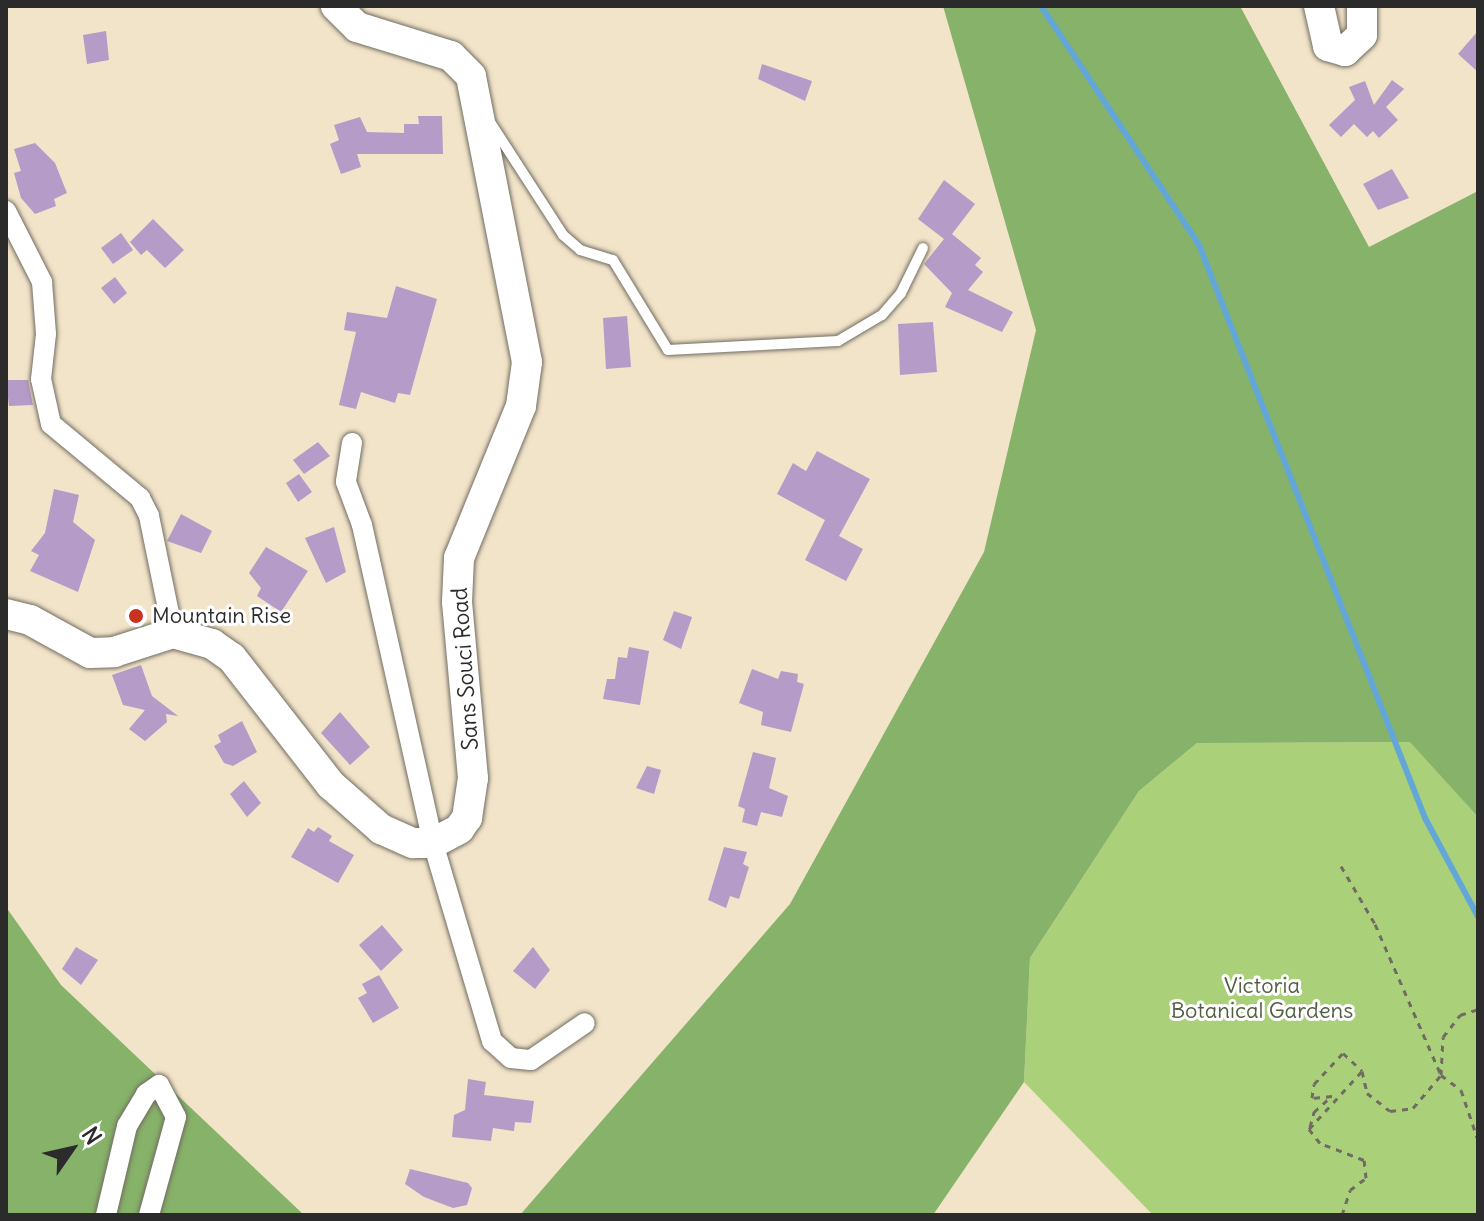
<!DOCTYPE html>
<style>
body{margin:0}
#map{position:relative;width:1484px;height:1221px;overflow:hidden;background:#f2e4c9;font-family:Delius,sans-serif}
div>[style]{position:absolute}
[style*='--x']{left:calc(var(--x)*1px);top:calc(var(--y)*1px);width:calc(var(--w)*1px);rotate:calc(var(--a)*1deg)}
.green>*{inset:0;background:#aad079}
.forest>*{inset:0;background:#87b269}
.stream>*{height:6px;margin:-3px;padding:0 3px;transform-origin:3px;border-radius:3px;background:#63a7d8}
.building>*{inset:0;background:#b49bc8}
.path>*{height:3px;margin-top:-1.5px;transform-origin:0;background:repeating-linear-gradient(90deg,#716c62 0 6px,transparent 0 12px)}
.roads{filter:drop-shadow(0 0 2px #716c62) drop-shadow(0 0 2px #716c62)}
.service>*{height:10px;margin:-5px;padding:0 5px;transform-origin:5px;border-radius:5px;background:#fff}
.minor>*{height:20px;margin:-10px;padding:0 10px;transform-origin:10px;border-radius:10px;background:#fff}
.secondary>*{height:30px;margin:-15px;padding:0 15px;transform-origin:15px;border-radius:15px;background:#fff}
.dots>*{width:22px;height:22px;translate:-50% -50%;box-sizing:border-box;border:4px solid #fff;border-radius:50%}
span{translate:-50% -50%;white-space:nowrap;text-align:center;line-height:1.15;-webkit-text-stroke:6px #fff;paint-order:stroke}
.poi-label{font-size:22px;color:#2b2b2b}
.left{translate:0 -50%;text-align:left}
.street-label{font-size:22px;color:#2b2b2b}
.park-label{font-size:22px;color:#515d42}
.frame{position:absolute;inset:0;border:8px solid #2b2b2b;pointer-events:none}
.north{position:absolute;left:32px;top:1109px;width:80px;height:80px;-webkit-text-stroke:6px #fff;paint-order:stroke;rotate:56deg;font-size:22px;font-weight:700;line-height:32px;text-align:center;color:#2b2b2b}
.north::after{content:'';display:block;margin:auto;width:28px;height:36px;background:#2b2b2b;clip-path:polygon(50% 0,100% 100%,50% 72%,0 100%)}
</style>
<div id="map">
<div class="green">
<div style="clip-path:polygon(1411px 742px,1478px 817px,1478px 1215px,1153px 1215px,1024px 1082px,1030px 958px,1139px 791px,1197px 743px)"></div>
</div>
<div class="forest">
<div style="clip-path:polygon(943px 6px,1240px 6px,1369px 247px,1478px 191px,1478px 817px,1410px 742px,1197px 743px,1139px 791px,1030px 958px,1024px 1082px,933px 1215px,520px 1215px,790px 904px,984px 552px,1036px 330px)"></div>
<div style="clip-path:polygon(6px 907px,61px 985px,304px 1215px,6px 1215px)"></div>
</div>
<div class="stream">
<div style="--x:1041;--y:6;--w:287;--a:56.5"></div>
<div style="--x:1199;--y:245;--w:616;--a:68.47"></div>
<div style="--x:1425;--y:818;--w:112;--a:61.8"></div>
</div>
<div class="building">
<div style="clip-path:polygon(106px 31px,109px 60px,87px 64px,83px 35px)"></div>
<div style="clip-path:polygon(1478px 31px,1478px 72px,1458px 54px)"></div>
<div style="clip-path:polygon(762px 64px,812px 81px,805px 101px,758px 79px)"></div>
<div style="clip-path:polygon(1392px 80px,1404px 89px,1386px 107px,1398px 120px,1379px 138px,1373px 131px,1367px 137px,1354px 124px,1341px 137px,1329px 125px,1355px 100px,1349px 87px,1365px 81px,1374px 105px)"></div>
<div style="clip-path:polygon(418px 116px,442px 116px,443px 154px,357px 154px,361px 167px,341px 174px,330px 144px,339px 140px,334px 125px,360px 117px,367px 132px,404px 133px,404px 124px,419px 124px)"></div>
<div style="clip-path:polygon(35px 143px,55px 163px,67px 193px,54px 199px,56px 206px,35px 214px,21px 198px,14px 173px,21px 171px,14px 149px)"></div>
<div style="clip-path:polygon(1392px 169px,1409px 198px,1378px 210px,1363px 184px)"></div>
<div style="clip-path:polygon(944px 180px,975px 204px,952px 234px,981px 258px,975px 265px,983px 272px,968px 290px,1013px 312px,1002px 332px,945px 307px,952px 293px,924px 264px,944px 239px,918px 219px)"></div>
<div style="clip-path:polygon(153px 219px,184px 250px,165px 268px,147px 250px,141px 255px,130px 242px)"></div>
<div style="clip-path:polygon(121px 233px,133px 250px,113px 264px,101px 248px)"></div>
<div style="clip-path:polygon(115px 277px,127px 293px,114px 304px,101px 288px)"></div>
<div style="clip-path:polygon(396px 286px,437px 299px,410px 395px,398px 393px,395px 403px,361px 392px,356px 409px,339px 405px,356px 332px,344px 330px,347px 312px,387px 318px)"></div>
<div style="clip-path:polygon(627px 316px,631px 367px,606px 369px,603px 318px)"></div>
<div style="clip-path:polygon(933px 322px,937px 372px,900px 375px,898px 324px)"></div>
<div style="clip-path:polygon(6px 380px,28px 380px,33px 405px,9px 406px)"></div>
<div style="clip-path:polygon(318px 442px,330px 456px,304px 474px,293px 460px)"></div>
<div style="clip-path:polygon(817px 451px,870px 479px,839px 536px,863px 549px,846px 581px,805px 560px,825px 520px,777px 494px,793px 463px,806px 471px)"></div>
<div style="clip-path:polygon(299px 474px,312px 492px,298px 502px,286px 483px)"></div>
<div style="clip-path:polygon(54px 489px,79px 495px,73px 522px,95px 540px,78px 592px,30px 571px,39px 555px,31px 551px,45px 533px)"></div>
<div style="clip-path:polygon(181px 514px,212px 531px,201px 553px,167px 541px)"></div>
<div style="clip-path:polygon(334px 527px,346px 572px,326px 583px,305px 538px)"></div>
<div style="clip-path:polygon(266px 547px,308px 571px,281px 612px,257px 596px,261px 588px,249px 573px)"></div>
<div style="clip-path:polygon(674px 611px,692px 617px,681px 649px,663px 640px)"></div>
<div style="clip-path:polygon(629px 647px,649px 651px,640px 705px,603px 699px,607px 679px,615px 679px,618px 657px,627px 658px)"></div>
<div style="clip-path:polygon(141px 665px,152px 696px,178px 716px,166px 714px,167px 722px,145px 741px,129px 729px,145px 710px,123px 705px,112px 675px)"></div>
<div style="clip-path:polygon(752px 669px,778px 679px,781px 671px,798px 674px,797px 682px,804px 684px,791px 732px,761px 725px,763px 712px,739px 703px)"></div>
<div style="clip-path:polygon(340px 712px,370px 747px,350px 765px,321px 733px)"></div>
<div style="clip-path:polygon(242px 721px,257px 752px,233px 766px,224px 763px,214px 746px,221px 742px,218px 735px)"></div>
<div style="clip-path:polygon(753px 752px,776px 758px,769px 788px,788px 796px,782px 817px,761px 812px,757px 826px,742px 822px,745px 809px,738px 806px)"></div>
<div style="clip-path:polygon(647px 766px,661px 770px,654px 794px,636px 788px)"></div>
<div style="clip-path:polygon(244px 781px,261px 803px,247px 817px,230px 794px)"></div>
<div style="clip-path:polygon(318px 827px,332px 836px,329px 841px,354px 855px,338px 883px,291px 857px,308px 828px,314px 832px)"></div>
<div style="clip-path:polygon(724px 847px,747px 852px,743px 864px,749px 867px,739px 899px,730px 896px,726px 908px,708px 900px)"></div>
<div style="clip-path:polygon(382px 925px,403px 950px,381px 971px,359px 945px)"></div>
<div style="clip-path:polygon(76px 947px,98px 960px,81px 985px,62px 969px)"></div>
<div style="clip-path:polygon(533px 947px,550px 970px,535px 989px,513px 971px)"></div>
<div style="clip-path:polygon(379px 975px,399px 1008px,373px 1023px,358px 998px,367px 993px,362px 984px)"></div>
<div style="clip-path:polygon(468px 1079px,486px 1082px,484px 1095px,534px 1101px,531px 1123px,515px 1122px,514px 1131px,493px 1128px,491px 1141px,452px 1137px,454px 1115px,465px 1110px)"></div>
<div style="clip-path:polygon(410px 1169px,468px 1183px,472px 1188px,467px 1205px,453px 1208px,424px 1197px,405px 1184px)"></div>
</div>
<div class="path">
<div style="--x:1341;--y:866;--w:67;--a:59.6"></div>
<div style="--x:1375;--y:924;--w:165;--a:66.4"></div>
<div style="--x:1441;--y:1075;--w:25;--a:37"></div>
<div style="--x:1461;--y:1090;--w:53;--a:71.2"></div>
<div style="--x:1310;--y:1127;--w:16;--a:-75"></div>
<div style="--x:1314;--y:1112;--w:24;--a:-42"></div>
<div style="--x:1332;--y:1096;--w:20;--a:174"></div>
<div style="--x:1312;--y:1098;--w:14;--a:-82"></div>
<div style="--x:1314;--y:1084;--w:42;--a:-46.9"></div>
<div style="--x:1343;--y:1053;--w:26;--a:43"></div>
<div style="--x:1342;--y:1215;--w:26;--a:-72"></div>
<div style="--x:1350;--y:1190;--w:20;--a:-37"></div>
<div style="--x:1366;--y:1178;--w:18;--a:-96"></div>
<div style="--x:1364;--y:1160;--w:47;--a:-158.9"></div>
<div style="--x:1320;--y:1143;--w:18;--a:-128"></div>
<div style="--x:1309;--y:1129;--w:79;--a:-47.6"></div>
<div style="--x:1362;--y:1071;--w:23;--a:77"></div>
<div style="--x:1367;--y:1093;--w:29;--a:38"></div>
<div style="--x:1390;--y:1111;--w:23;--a:-7"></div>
<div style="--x:1413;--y:1108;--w:43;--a:-49.7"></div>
<div style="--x:1441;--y:1075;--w:38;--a:-87"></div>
<div style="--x:1443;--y:1037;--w:28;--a:-52"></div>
<div style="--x:1460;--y:1015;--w:19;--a:-18"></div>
</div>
<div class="roads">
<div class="service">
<div style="--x:490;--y:122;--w:135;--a:57.1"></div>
<div style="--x:563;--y:235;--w:23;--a:41"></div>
<div style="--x:580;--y:250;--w:34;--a:17"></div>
<div style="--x:613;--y:260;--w:105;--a:58.6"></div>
<div style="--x:668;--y:350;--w:170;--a:-3"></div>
<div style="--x:838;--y:341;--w:51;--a:-30.6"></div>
<div style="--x:882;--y:315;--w:29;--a:-49"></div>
<div style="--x:901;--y:293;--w:50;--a:-63.9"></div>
</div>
<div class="minor">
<div style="--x:6;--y:211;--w:80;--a:63.1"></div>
<div style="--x:42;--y:282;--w:52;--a:85.6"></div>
<div style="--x:46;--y:334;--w:45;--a:96.3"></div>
<div style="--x:41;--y:379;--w:46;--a:77.5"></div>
<div style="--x:51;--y:424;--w:116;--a:39.7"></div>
<div style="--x:140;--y:498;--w:20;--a:63"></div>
<div style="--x:149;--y:516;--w:119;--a:78.4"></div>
<div style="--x:352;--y:443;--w:39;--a:99"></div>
<div style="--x:346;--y:482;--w:46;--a:69.6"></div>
<div style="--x:362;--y:525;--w:326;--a:77.4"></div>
<div style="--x:433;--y:843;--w:207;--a:73.4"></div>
<div style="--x:492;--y:1041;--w:25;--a:42"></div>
<div style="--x:511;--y:1058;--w:20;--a:6"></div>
<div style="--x:531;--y:1060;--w:65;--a:-34.4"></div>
<div style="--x:106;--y:1215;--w:91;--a:-76.7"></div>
<div style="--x:127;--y:1126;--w:37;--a:-59"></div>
<div style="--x:146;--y:1094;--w:16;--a:-35"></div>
<div style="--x:159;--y:1085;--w:36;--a:62"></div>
<div style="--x:176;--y:1117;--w:102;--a:105.4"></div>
</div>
<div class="secondary">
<div style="--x:1319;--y:6;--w:41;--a:77.3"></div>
<div style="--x:1328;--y:46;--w:18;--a:16"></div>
<div style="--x:1345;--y:51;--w:23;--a:-43"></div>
<div style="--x:1362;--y:35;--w:29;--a:-90"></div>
<div style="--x:6;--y:614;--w:25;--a:14"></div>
<div style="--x:30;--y:620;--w:68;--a:28.8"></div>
<div style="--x:90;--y:653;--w:24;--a:-2"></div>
<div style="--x:114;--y:652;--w:62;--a:-17.9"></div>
<div style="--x:173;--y:633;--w:41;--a:15.8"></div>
<div style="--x:212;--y:644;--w:24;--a:35"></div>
<div style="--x:232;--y:658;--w:161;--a:52.1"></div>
<div style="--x:331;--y:785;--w:67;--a:41.3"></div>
<div style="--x:381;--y:829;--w:35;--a:24"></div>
<div style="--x:413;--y:843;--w:20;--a:0"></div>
<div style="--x:433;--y:843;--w:30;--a:-28"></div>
<div style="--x:459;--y:829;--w:14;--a:-54"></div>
<div style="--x:467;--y:818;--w:40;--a:-81.5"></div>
<div style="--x:473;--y:778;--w:177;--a:-95.2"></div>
<div style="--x:457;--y:602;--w:44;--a:-87.4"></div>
<div style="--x:459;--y:558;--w:164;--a:-67.8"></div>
<div style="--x:521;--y:406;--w:44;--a:-82.2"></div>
<div style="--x:527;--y:362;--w:291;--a:-101.1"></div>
<div style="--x:471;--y:76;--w:28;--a:-135"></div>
<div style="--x:451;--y:56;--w:98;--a:-162.9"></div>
<div style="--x:357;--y:27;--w:30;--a:-135"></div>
</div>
</div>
<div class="dots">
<div style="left:136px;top:616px;background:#c8321e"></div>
</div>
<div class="poi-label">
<span class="left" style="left:152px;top:616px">Mountain Rise</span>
</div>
<div class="street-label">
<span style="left:465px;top:669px;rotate:-94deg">Sans Souci Road</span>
</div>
<div class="park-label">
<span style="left:1262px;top:998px">Victoria<br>Botanical Gardens</span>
</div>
<div class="frame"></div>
<div class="north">N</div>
</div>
